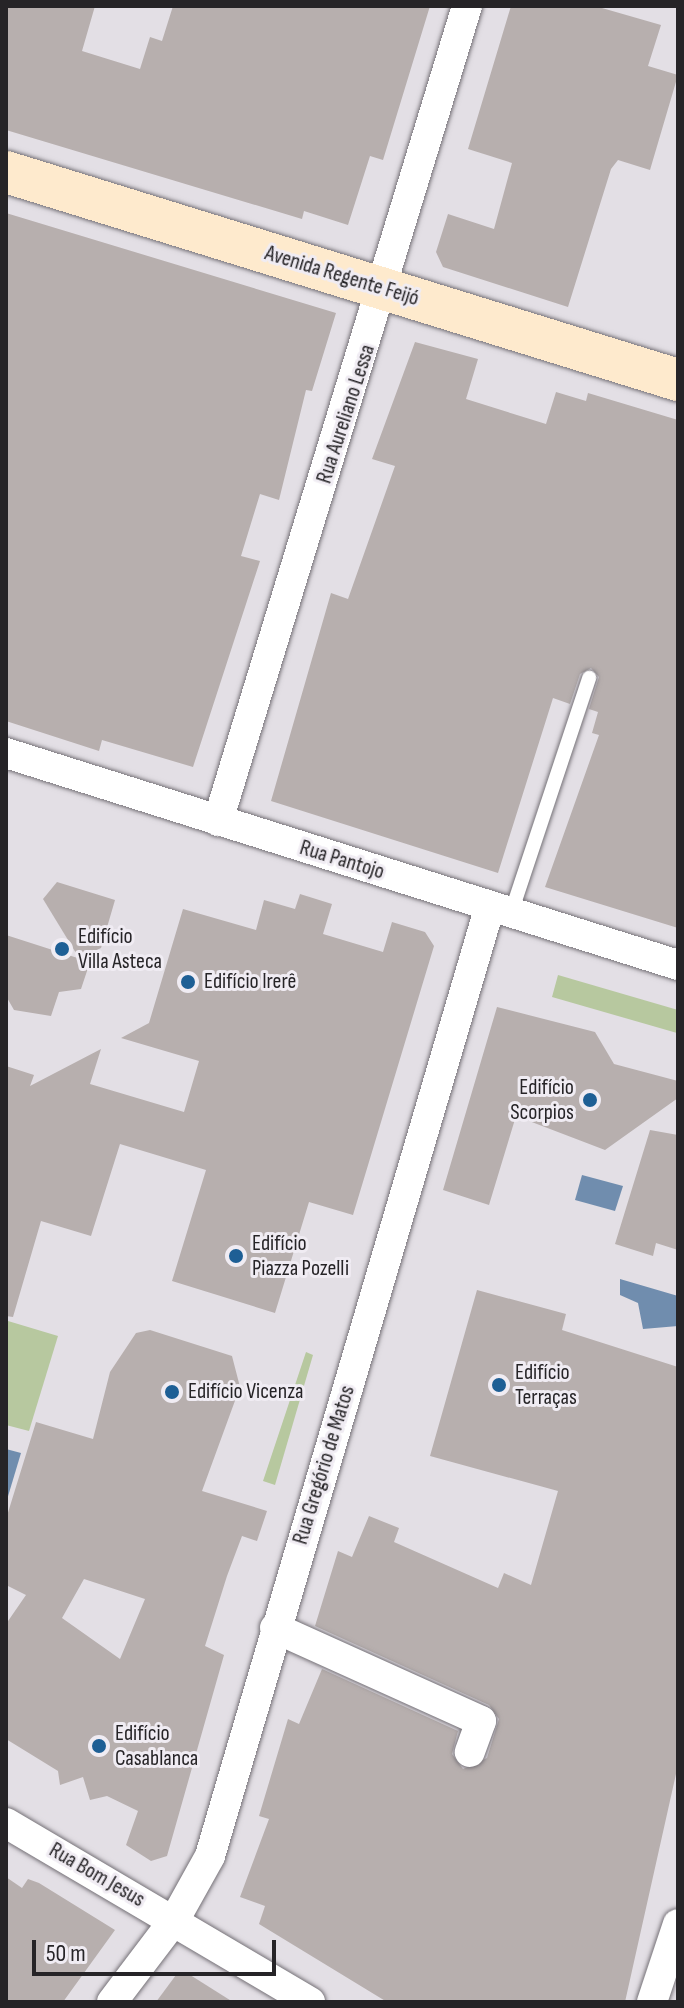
<!DOCTYPE html>
<meta charset="utf-8">
<style>
body{margin:0}
#map{position:relative;width:684px;height:2008px;overflow:hidden;background:#e3dfe5;font-family:"Sofia Sans Condensed",sans-serif}
div>[style]{position:absolute}
[style*='--x']{left:calc(var(--x)*1px);top:calc(var(--y)*1px);width:calc(var(--w)*1px);rotate:calc(var(--a)*1deg)}
.green>*{inset:0;background:#b7c89f}
.water>*{inset:0;background:#708dae}
.building>*{inset:0;background:#b7afae}
.roads{filter:drop-shadow(0 0 2px #757177) drop-shadow(0 0 2px #757177)}
.lane>*{height:14px;margin:-7px;padding:0 7px;transform-origin:7px;border-radius:7px;background:#fff}
.street>*{height:30px;margin:-15px;padding:0 15px;transform-origin:15px;border-radius:15px;background:#fff}
.secondary>*{height:42px;margin:-21px;padding:0 21px;transform-origin:21px;border-radius:21px;background:#feeacd}
.dots>*{width:22px;height:22px;translate:-50% -50%;box-sizing:border-box;border:4px solid #f0ecf3;border-radius:50%}
span{translate:-50% -50%;white-space:nowrap;text-align:center;line-height:1.15;-webkit-text-stroke:6px #f0ecf3;paint-order:stroke}
.street-label{font-size:22px;color:#262427}
.poi-label{font-size:22px;color:#262427}
.left{translate:0 -50%;text-align:left}
.right{translate:-100% -50%;text-align:right}
.frame{position:absolute;inset:0;border:8px solid #262427;pointer-events:none}
.scale{position:absolute;left:32px;top:1940px;width:244px;height:36px;box-sizing:border-box;border:4px solid #262427;border-top:0;padding-left:10px;font-size:24px;line-height:28px;white-space:nowrap;color:#262427;-webkit-text-stroke:6px #f0ecf3;paint-order:stroke}
</style>
<div id="map">
<div class="green">
<div style="clip-path:polygon(558px 975px,678px 1010px,677px 1033px,552px 997px)"></div>
<div style="clip-path:polygon(8px 1321px,58px 1336px,29px 1431px,6px 1425px)"></div>
<div style="clip-path:polygon(306px 1352px,313px 1355px,275px 1485px,263px 1481px)"></div>
</div>
<div class="water">
<div style="clip-path:polygon(582px 1175px,623px 1186px,615px 1211px,575px 1200px)"></div>
<div style="clip-path:polygon(620px 1279px,678px 1296px,678px 1326px,643px 1329px,638px 1303px,620px 1295px)"></div>
<div style="clip-path:polygon(6px 1449px,21px 1453px,6px 1503px)"></div>
</div>
<div class="building">
<div style="clip-path:polygon(6px 6px,95px 6px,82px 51px,140px 69px,150px 37px,162px 41px,173px 6px,430px 6px,383px 160px,370px 156px,348px 225px,304px 211px,302px 219px,6px 130px)"></div>
<div style="clip-path:polygon(511px 6px,595px 6px,661px 25px,648px 66px,678px 75px,650px 170px,618px 160px,611px 169px,568px 307px,443px 267px,436px 252px,448px 214px,494px 229px,512px 163px,468px 149px)"></div>
<div style="clip-path:polygon(6px 213px,336px 313px,312px 391px,306px 390px,279px 500px,260px 494px,241px 556px,260px 561px,193px 767px,102px 740px,99px 751px,6px 721px)"></div>
<div style="clip-path:polygon(415px 342px,478px 359px,466px 399px,546px 424px,556px 392px,586px 401px,588px 393px,678px 420px,678px 928px,545px 887px,599px 735px,592px 733px,598px 712px,589px 709px,599px 677px,591px 668px,580px 674px,570px 704px,553px 698px,498px 873px,271px 801px,331px 593px,348px 599px,395px 466px,372px 459px)"></div>
<div style="clip-path:polygon(57px 882px,115px 900px,101px 948px,79px 958px,43px 899px)"></div>
<div style="clip-path:polygon(300px 894px,332px 904px,323px 934px,383px 952px,392px 922px,425px 932px,434px 946px,353px 1215px,309px 1202px,275px 1313px,172px 1281px,206px 1170px,120px 1144px,91px 1236px,41px 1221px,13px 1317px,6px 1316px,6px 1066px,34px 1075px,30px 1086px,101px 1049px,90px 1084px,184px 1112px,199px 1061px,121px 1038px,149px 1023px,183px 909px,256px 930px,264px 900px,295px 909px)"></div>
<div style="clip-path:polygon(6px 935px,90px 962px,81px 989px,59px 992px,51px 1016px,14px 1010px,6px 996px)"></div>
<div style="clip-path:polygon(497px 1007px,595px 1032px,614px 1064px,678px 1081px,678px 1098px,605px 1150px,516px 1116px,489px 1205px,443px 1190px)"></div>
<div style="clip-path:polygon(650px 1130px,678px 1135px,678px 1250px,656px 1243px,653px 1256px,615px 1244px)"></div>
<div style="clip-path:polygon(477px 1290px,566px 1314px,562px 1330px,678px 1367px,678px 1765px,625px 2002px,387px 2002px,259px 1924px,265px 1906px,240px 1897px,269px 1819px,259px 1816px,288px 1719px,299px 1724px,322px 1669px,458px 1731px,452px 1754px,463px 1769px,487px 1758px,499px 1719px,489px 1705px,315px 1626px,338px 1551px,352px 1557px,369px 1516px,399px 1528px,394px 1542px,498px 1588px,504px 1573px,531px 1585px,558px 1491px,430px 1456px)"></div>
<div style="clip-path:polygon(evenodd,150px 1330px,232px 1356px,240px 1387px,202px 1491px,267px 1511px,257px 1541px,242px 1536px,227px 1576px,205px 1646px,224px 1655px,167px 1856px,151px 1861px,126px 1845px,138px 1811px,107px 1796px,90px 1800px,83px 1777px,60px 1785px,58px 1771px,6px 1739px,6px 1624px,26px 1595px,6px 1585px,6px 1519px,36px 1422px,93px 1439px,110px 1372px,136px 1333px,150px 1330px,84px 1579px,145px 1599px,120px 1659px,62px 1618px,84px 1579px)"></div>
<div style="clip-path:polygon(6px 1877px,22px 1888px,28px 1879px,39px 1883px,115px 1930px,63px 2002px,6px 2002px)"></div>
<div style="clip-path:polygon(187px 1973px,233px 2002px,156px 2002px,176px 1975px)"></div>
</div>
<div class="roads">
<div class="lane">
<div style="--x:511;--y:913;--w:248;--a:-71.6"></div>
</div>
<div class="street">
<div style="--x:6;--y:753;--w:705;--a:17.51"></div>
<div style="--x:218;--y:821;--w:852;--a:-73.01"></div>
<div style="--x:275;--y:1628;--w:226;--a:24.3"></div>
<div style="--x:481;--y:1721;--w:33;--a:110"></div>
<div style="--x:6;--y:1823;--w:353;--a:30.5"></div>
<div style="--x:112;--y:2002;--w:104;--a:-52.8"></div>
<div style="--x:175;--y:1919;--w:72;--a:-60.9"></div>
<div style="--x:210;--y:1856;--w:990;--a:-73.58"></div>
<div style="--x:652;--y:2002;--w:82;--a:-71.6"></div>
</div>
<div class="secondary">
<div style="--x:6;--y:172;--w:703;--a:17.2"></div>
</div>
</div>
<div class="dots">
<div style="left:62px;top:949px;background:#1e5f95"></div>
<div style="left:188px;top:982px;background:#1e5f95"></div>
<div style="left:590px;top:1100px;background:#1e5f95"></div>
<div style="left:236px;top:1256px;background:#1e5f95"></div>
<div style="left:499px;top:1385px;background:#1e5f95"></div>
<div style="left:172px;top:1392px;background:#1e5f95"></div>
<div style="left:99px;top:1746px;background:#1e5f95"></div>
</div>
<div class="street-label">
<span style="left:342px;top:276px;rotate:17deg">Avenida Regente Feijó</span>
<span style="left:346px;top:414px;rotate:-72deg">Rua Aureliano Lessa</span>
<span style="left:342px;top:860px;rotate:17deg">Rua Pantojo</span>
<span style="left:324px;top:1465px;rotate:-73deg">Rua Gregório de Matos</span>
<span style="left:97px;top:1875px;rotate:30deg">Rua Bom Jesus</span>
</div>
<div class="poi-label">
<span class="left" style="left:78px;top:949px">Edifício<br>Villa Asteca</span>
<span class="left" style="left:204px;top:982px">Edifício Irerê</span>
<span class="right" style="left:574px;top:1100px">Edifício<br>Scorpios</span>
<span class="left" style="left:252px;top:1256px">Edifício<br>Piazza Pozelli</span>
<span class="left" style="left:515px;top:1385px">Edifício<br>Terraças</span>
<span class="left" style="left:188px;top:1392px">Edifício Vicenza</span>
<span class="left" style="left:115px;top:1746px">Edifício<br>Casablanca</span>
</div>
<div class="frame"></div>
<div class="scale">50 m</div>
</div>
